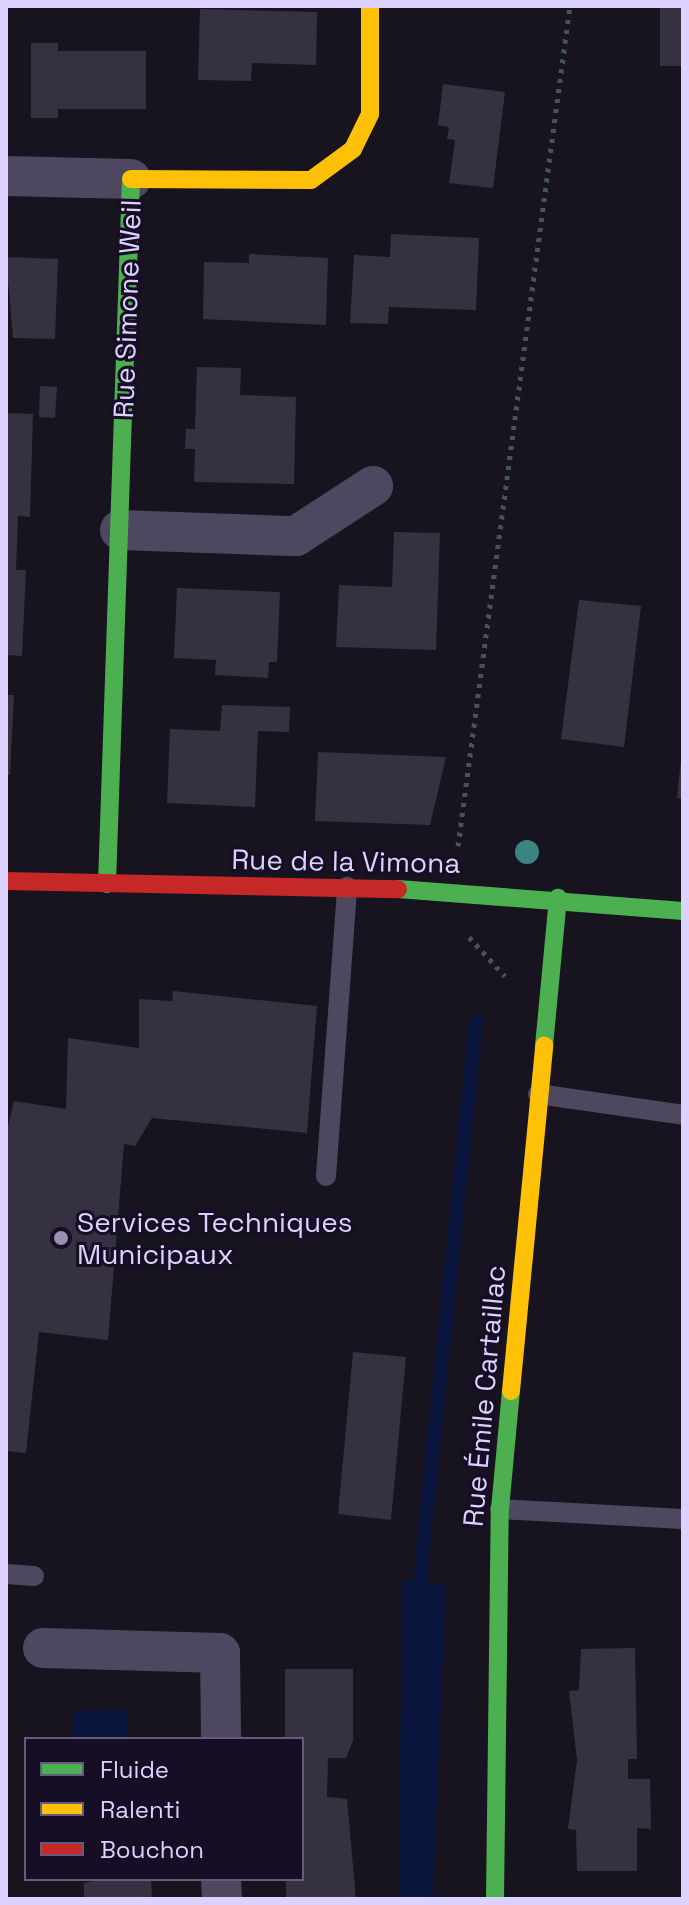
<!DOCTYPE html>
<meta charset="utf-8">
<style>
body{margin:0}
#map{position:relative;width:689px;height:1905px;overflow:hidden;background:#17131f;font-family:"Space Grotesk",sans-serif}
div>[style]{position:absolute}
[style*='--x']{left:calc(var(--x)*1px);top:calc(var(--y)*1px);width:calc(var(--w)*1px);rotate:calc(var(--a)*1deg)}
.water>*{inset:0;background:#0b163f}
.stream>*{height:14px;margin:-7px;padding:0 7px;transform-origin:7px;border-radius:7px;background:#0b163f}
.building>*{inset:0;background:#363141}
.path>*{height:5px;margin-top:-2.5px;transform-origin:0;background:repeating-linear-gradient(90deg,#475160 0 4px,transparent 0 10px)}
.lane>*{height:20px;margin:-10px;padding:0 10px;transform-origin:10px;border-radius:10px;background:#4d4860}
.street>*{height:40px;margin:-20px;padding:0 20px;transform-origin:20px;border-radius:20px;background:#4d4860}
.fast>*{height:18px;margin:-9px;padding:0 9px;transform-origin:9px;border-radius:9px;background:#4caf50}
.slow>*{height:18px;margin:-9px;padding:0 9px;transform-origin:9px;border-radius:9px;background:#ffc107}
.jam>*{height:18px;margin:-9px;padding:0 9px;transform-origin:9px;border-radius:9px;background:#c62828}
.trees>*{width:24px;height:24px;margin:-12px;border-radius:50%;background:#3d8481}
.dots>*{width:22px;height:22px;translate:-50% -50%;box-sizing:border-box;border:4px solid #150e24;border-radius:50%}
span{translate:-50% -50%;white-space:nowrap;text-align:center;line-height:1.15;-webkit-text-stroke:6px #150e24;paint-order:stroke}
.street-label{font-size:28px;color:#ddd1ff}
.poi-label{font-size:28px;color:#ddd1ff}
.left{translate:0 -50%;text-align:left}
.frame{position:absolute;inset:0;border:8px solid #ddd1ff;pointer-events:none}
.legend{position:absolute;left:24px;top:1737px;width:280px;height:144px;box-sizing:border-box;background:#150e24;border:2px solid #655c7c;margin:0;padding:10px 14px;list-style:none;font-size:24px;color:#ddd1ff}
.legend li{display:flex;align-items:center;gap:16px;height:40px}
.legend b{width:40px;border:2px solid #655c7c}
</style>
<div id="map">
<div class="water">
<div style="clip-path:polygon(402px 1580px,446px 1585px,433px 1899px,399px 1899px)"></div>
<div style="clip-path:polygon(128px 1710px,127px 1738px,74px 1737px,73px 1711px)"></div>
</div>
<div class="stream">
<div style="--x:418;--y:1599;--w:580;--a:-84.26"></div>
</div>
<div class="building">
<div style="clip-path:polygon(660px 6px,683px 6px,683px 66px,660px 66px)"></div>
<div style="clip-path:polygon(200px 9px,317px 12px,316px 65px,252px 63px,251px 81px,198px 80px)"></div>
<div style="clip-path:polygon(31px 43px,58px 43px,58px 51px,146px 51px,146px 109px,58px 109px,58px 118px,31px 118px)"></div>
<div style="clip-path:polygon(443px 84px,505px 92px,493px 188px,449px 183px,455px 140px,447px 139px,449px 127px,438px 125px)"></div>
<div style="clip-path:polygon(391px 234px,479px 238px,476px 310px,389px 307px,388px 324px,350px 323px,354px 255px,390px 257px)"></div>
<div style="clip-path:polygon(249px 254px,328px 258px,326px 325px,203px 319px,204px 262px,249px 263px)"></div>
<div style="clip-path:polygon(6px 257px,58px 259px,55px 339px,13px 338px)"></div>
<div style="clip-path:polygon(197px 367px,241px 368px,240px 395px,296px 397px,294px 484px,194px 482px,195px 449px,185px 449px,186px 429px,195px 429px)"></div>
<div style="clip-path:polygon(40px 386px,57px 387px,55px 418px,39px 417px)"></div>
<div style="clip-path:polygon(6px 413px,33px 414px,30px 517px,18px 516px,16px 570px,26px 570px,22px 656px,6px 655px)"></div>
<div style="clip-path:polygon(394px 532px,440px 533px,436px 650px,336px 647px,339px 585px,392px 587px)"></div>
<div style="clip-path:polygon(177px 588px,280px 592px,277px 662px,269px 662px,268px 678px,215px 675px,216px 660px,174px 658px)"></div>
<div style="clip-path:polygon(579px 600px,641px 606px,624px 747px,561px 739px)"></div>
<div style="clip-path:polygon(6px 695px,14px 695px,10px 775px,6px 775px)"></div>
<div style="clip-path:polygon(222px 705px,290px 707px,289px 732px,258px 731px,255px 807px,167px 803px,170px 729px,220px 731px)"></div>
<div style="clip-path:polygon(318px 752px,446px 757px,430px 825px,315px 821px)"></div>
<div style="clip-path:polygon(681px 760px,683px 760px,683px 799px,677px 798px)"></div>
<div style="clip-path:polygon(173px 991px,317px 1006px,307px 1133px,152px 1118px,135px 1146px,124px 1144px,108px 1340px,39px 1332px,26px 1453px,6px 1451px,6px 1134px,14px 1101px,66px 1109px,68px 1038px,139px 1048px,139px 999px,172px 1001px)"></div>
<div style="clip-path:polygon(353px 1352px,406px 1357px,391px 1520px,338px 1514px)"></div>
<div style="clip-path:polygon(635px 1648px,637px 1759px,628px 1759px,628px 1779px,650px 1779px,651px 1829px,637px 1828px,637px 1871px,577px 1871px,576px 1830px,568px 1829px,577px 1760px,569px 1691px,579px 1690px,581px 1649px)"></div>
<div style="clip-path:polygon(285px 1669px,353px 1669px,353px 1741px,346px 1758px,328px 1758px,327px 1797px,347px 1799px,356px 1899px,286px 1899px,286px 1879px,302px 1879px,302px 1739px,285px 1739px)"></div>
<div style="clip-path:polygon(100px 1879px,151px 1879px,152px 1899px,84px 1899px,84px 1883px)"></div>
</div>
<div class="path">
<div style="--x:458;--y:846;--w:847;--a:-82.41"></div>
<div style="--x:469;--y:937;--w:53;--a:47.3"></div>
</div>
<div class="lane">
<div style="--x:538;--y:1094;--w:147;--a:8.2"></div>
<div style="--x:326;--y:1176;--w:290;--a:-85.8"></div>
<div style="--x:500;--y:1509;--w:183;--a:3.1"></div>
<div style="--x:6;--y:1574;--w:28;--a:4"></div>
</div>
<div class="street">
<div style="--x:6;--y:176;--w:125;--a:1.4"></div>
<div style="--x:120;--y:530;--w:176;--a:2"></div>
<div style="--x:296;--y:536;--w:92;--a:-33"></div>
<div style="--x:43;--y:1648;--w:177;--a:1.6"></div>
<div style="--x:220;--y:1653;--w:86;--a:89.3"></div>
<div style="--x:221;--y:1879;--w:20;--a:87"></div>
</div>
<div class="fast">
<div style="--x:107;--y:884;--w:705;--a:-88.05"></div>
<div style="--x:398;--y:889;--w:286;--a:4.4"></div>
<div style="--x:544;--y:1046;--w:149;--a:-84.6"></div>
<div style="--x:495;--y:1899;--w:390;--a:-89.3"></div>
<div style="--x:500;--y:1509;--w:119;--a:-84.7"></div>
</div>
<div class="slow">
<div style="--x:131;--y:179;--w:180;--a:0.3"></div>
<div style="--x:311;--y:180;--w:52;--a:-36.4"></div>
<div style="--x:353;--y:149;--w:39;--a:-64"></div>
<div style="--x:370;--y:114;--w:108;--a:-90"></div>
<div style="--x:511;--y:1391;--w:347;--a:-84.5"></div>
</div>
<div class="jam">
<div style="--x:6;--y:881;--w:392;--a:1.2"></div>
</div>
<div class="trees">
<div style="left:527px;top:852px"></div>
</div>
<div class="dots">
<div style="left:61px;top:1238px;background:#988eb1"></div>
</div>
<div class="street-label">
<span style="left:127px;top:309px;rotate:-88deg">Rue Simone Weil</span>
<span style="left:346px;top:861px;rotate:1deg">Rue de la Vimona</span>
<span style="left:484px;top:1396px;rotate:-85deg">Rue Émile Cartaillac</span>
</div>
<div class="poi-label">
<span class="left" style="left:77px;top:1238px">Services Techniques<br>Municipaux</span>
</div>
<div class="frame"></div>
<ul class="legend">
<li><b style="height:10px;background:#4caf50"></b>Fluide</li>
<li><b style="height:10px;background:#ffc107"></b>Ralenti</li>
<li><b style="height:10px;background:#c62828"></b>Bouchon</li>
</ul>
</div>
